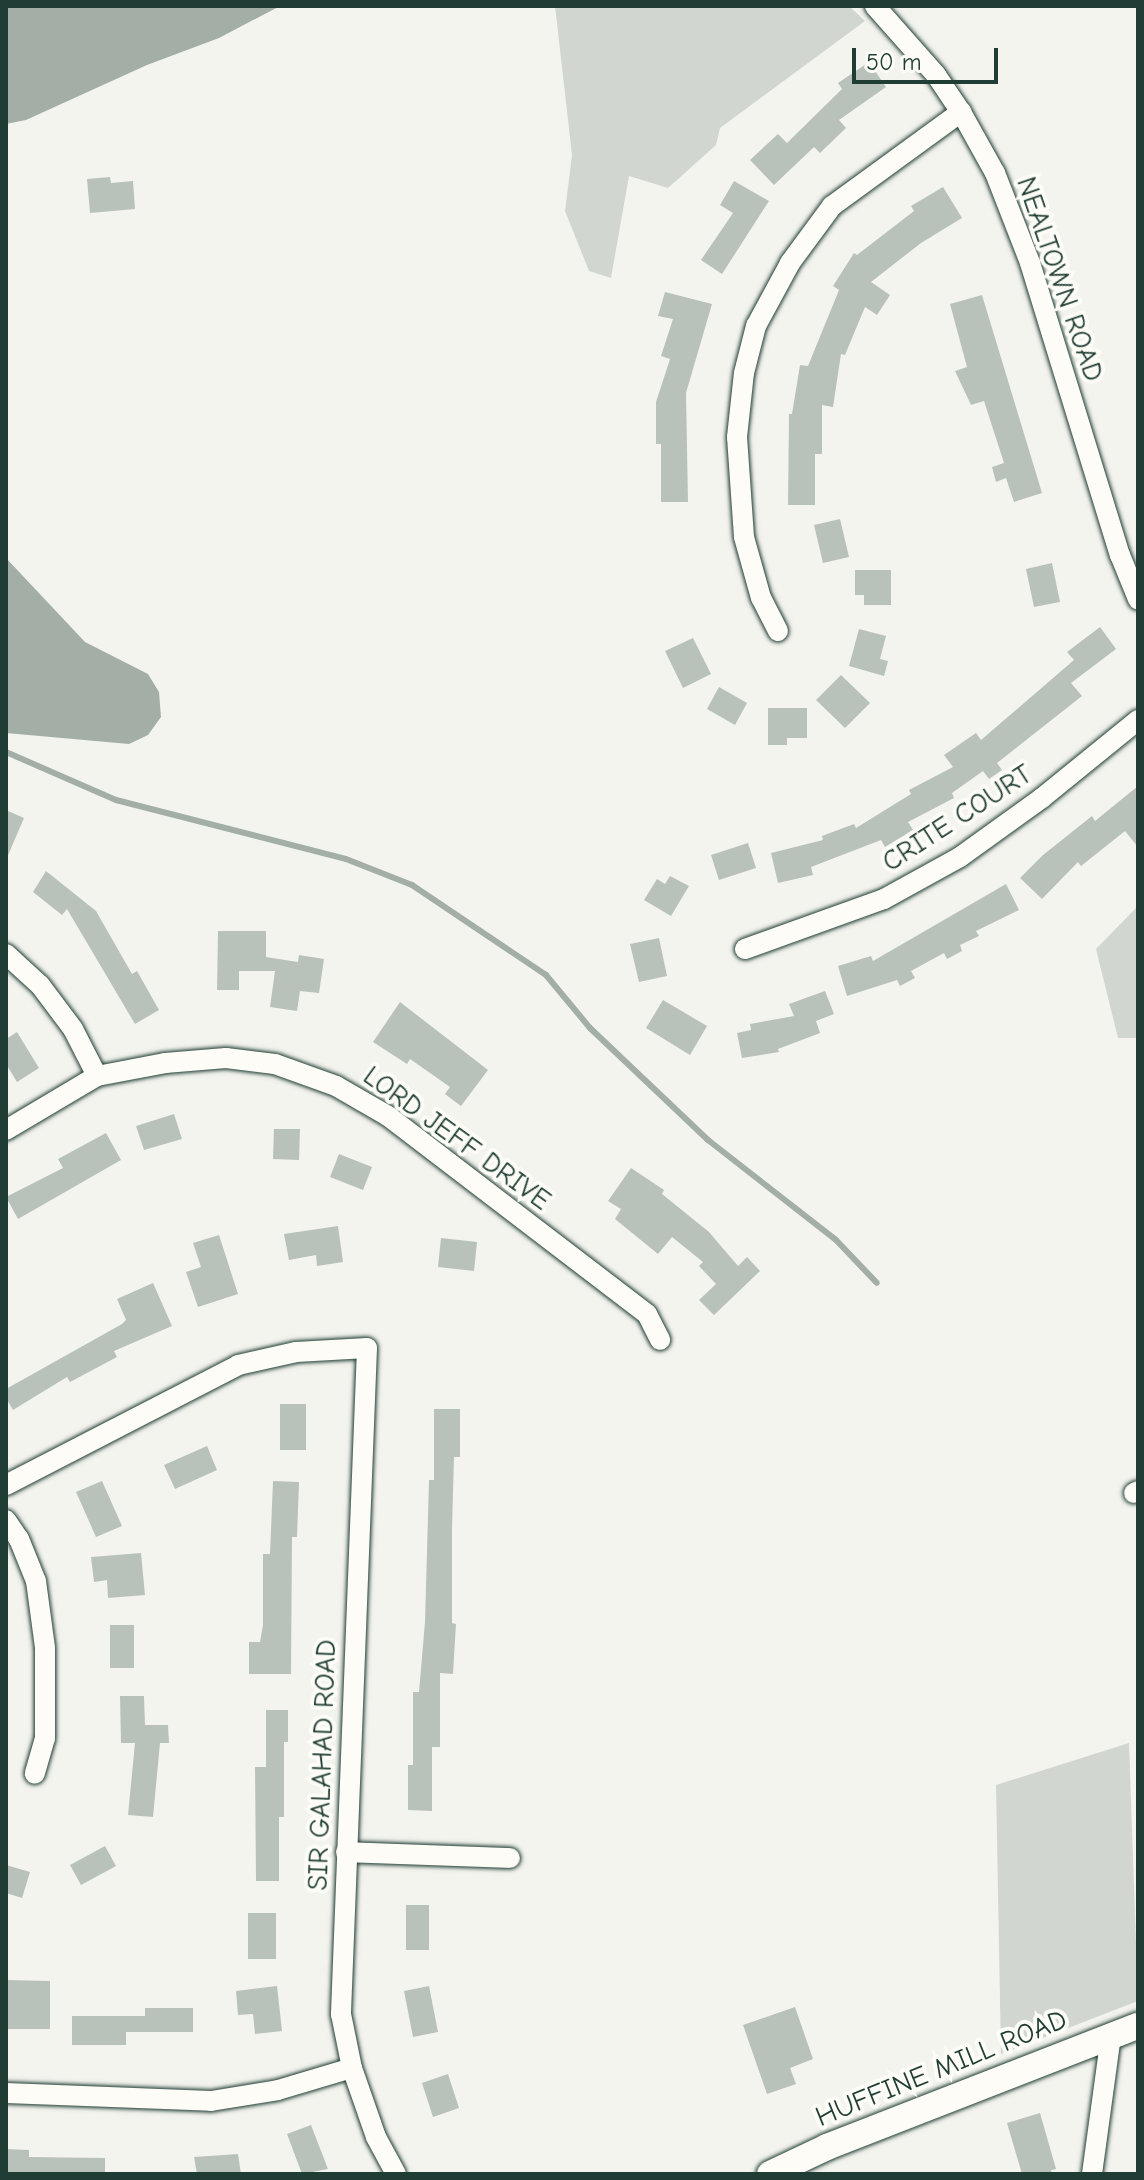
<!DOCTYPE html>
<style>
body{margin:0}
#map{position:relative;width:1144px;height:2180px;overflow:hidden;background:#f4f4ef;font-family:"Comic Neue",sans-serif}
div>[style]{position:absolute}
[style*='--x']{left:calc(var(--x)*1px);top:calc(var(--y)*1px);width:calc(var(--w)*1px);rotate:calc(var(--a)*1deg)}
.green>*{inset:0;background:#d1d6d1}
.water>*{inset:0;background:#a3aea7}
.stream>*{height:6px;margin:-3px;padding:0 3px;transform-origin:3px;border-radius:3px;background:#a3aea7}
.building>*{inset:0;background:#b9c1bb}
.roads{filter:drop-shadow(0 0 2px #1f3d34) drop-shadow(0 0 2px #1f3d34)}
.minor>*{height:20px;margin:-10px;padding:0 10px;transform-origin:10px;border-radius:10px;background:#fdfcf7}
.major>*{height:26px;margin:-13px;padding:0 13px;transform-origin:13px;border-radius:13px;background:#fdfcf7}
span{translate:-50% -50%;white-space:nowrap;text-align:center;line-height:1.15;-webkit-text-stroke:8px #fdfcf7;paint-order:stroke}
.street-label{font-size:28px;color:#1f3d34}
.frame{position:absolute;inset:0;border:8px solid #1f3d34;pointer-events:none}
.scale{position:absolute;left:852px;top:48px;width:146px;height:36px;box-sizing:border-box;border:4px solid #1f3d34;border-top:0;padding-left:10px;font-size:24px;line-height:28px;white-space:nowrap;color:#1f3d34;-webkit-text-stroke:6px #fdfcf7;paint-order:stroke}
</style>
<div id="map">
<div class="green">
<div style="clip-path:polygon(555px 6px,849px 6px,865px 21px,720px 128px,716px 145px,668px 188px,629px 176px,611px 278px,589px 271px,565px 211px,572px 155px)"></div>
<div style="clip-path:polygon(1138px 906px,1138px 1038px,1118px 1038px,1096px 949px)"></div>
<div style="clip-path:polygon(1129px 1743px,1138px 2001px,1001px 2054px,996px 1785px)"></div>
</div>
<div class="water">
<div style="clip-path:polygon(6px 6px,280px 6px,219px 38px,147px 65px,26px 120px,6px 124px)"></div>
<div style="clip-path:polygon(6px 558px,85px 642px,148px 674px,159px 692px,161px 717px,148px 735px,129px 744px,6px 733px)"></div>
</div>
<div class="stream">
<div style="--x:6;--y:752;--w:120;--a:23.6"></div>
<div style="--x:116;--y:800;--w:237;--a:14.4"></div>
<div style="--x:346;--y:859;--w:71;--a:21.5"></div>
<div style="--x:412;--y:885;--w:161;--a:33.9"></div>
<div style="--x:546;--y:975;--w:69;--a:50.3"></div>
<div style="--x:590;--y:1028;--w:163;--a:43.5"></div>
<div style="--x:708;--y:1140;--w:162;--a:38"></div>
<div style="--x:836;--y:1240;--w:59;--a:46.4"></div>
</div>
<div class="building">
<div style="clip-path:polygon(869px 62px,886px 87px,839px 120px,846px 128px,820px 153px,814px 147px,774px 185px,750px 160px,778px 134px,787px 143px,842px 89px,838px 83px)"></div>
<div style="clip-path:polygon(110px 177px,111px 183px,133px 181px,135px 209px,90px 213px,87px 179px)"></div>
<div style="clip-path:polygon(734px 181px,769px 201px,722px 274px,701px 260px,733px 213px,720px 205px)"></div>
<div style="clip-path:polygon(943px 187px,962px 218px,921px 243px,871px 282px,890px 295px,877px 315px,865px 307px,845px 355px,841px 354px,833px 407px,822px 405px,822px 454px,815px 454px,815px 505px,788px 505px,789px 414px,792px 414px,800px 365px,808px 366px,839px 290px,833px 286px,854px 253px,857px 255px,914px 211px,911px 206px)"></div>
<div style="clip-path:polygon(665px 292px,712px 304px,686px 393px,688px 502px,661px 502px,661px 444px,656px 444px,656px 402px,670px 359px,661px 356px,673px 319px,658px 316px)"></div>
<div style="clip-path:polygon(982px 295px,1042px 493px,1014px 502px,1006px 478px,996px 482px,992px 467px,1004px 463px,984px 401px,971px 405px,955px 371px,967px 367px,950px 304px)"></div>
<div style="clip-path:polygon(840px 519px,849px 557px,823px 563px,814px 525px)"></div>
<div style="clip-path:polygon(1052px 563px,1060px 602px,1034px 607px,1026px 569px)"></div>
<div style="clip-path:polygon(855px 570px,891px 570px,891px 605px,864px 605px,864px 595px,855px 595px)"></div>
<div style="clip-path:polygon(1100px 627px,1116px 649px,1071px 683px,1082px 696px,997px 763px,1002px 770px,989px 779px,983px 771px,952px 793px,954px 798px,908px 822px,913px 830px,885px 847px,881px 840px,811px 867px,813px 875px,778px 883px,771px 853px,823px 840px,822px 836px,854px 824px,856px 828px,911px 794px,909px 790px,953px 767px,944px 755px,976px 733px,981px 740px,1074px 660px,1067px 652px)"></div>
<div style="clip-path:polygon(859px 629px,886px 636px,880px 659px,888px 661px,884px 676px,849px 666px)"></div>
<div style="clip-path:polygon(693px 638px,711px 674px,683px 688px,665px 651px)"></div>
<div style="clip-path:polygon(841px 675px,870px 703px,845px 728px,816px 700px)"></div>
<div style="clip-path:polygon(719px 687px,747px 703px,735px 725px,707px 709px)"></div>
<div style="clip-path:polygon(768px 708px,807px 708px,807px 738px,787px 738px,787px 745px,768px 745px)"></div>
<div style="clip-path:polygon(1138px 786px,1138px 847px,1125px 831px,1081px 866px,1078px 862px,1042px 899px,1020px 878px,1043px 855px,1092px 816px,1095px 821px)"></div>
<div style="clip-path:polygon(6px 810px,24px 818px,6px 860px)"></div>
<div style="clip-path:polygon(748px 843px,756px 868px,719px 880px,711px 855px)"></div>
<div style="clip-path:polygon(46px 871px,96px 911px,132px 974px,137px 971px,159px 1010px,135px 1024px,67px 909px,62px 915px,33px 892px)"></div>
<div style="clip-path:polygon(670px 876px,689px 886px,671px 916px,644px 900px,657px 879px,665px 884px)"></div>
<div style="clip-path:polygon(1006px 884px,1019px 910px,976px 931px,979px 936px,960px 945px,962px 951px,947px 959px,944px 953px,911px 971px,915px 978px,900px 986px,897px 980px,847px 996px,838px 966px,871px 956px,873px 961px)"></div>
<div style="clip-path:polygon(218px 931px,266px 931px,266px 957px,298px 962px,299px 955px,324px 959px,319px 993px,300px 991px,297px 1011px,270px 1007px,275px 971px,239px 971px,239px 990px,217px 990px)"></div>
<div style="clip-path:polygon(659px 938px,667px 976px,639px 982px,630px 944px)"></div>
<div style="clip-path:polygon(825px 991px,834px 1014px,816px 1021px,820px 1033px,778px 1049px,779px 1052px,742px 1058px,737px 1033px,751px 1030px,750px 1024px,794px 1016px,789px 1004px)"></div>
<div style="clip-path:polygon(663px 1000px,707px 1026px,690px 1055px,646px 1028px)"></div>
<div style="clip-path:polygon(400px 1002px,488px 1070px,461px 1106px,445px 1094px,450px 1087px,410px 1059px,407px 1064px,373px 1042px)"></div>
<div style="clip-path:polygon(17px 1032px,39px 1068px,17px 1082px,6px 1064px,6px 1039px)"></div>
<div style="clip-path:polygon(174px 1114px,182px 1139px,144px 1150px,136px 1126px)"></div>
<div style="clip-path:polygon(274px 1129px,300px 1129px,299px 1160px,273px 1159px)"></div>
<div style="clip-path:polygon(106px 1133px,121px 1160px,18px 1219px,6px 1197px,63px 1168px,58px 1159px)"></div>
<div style="clip-path:polygon(339px 1154px,372px 1167px,363px 1190px,330px 1177px)"></div>
<div style="clip-path:polygon(631px 1168px,664px 1190px,662px 1194px,709px 1232px,738px 1266px,747px 1257px,760px 1271px,714px 1315px,699px 1300px,716px 1284px,699px 1266px,703px 1262px,672px 1237px,658px 1254px,615px 1219px,621px 1209px,608px 1201px)"></div>
<div style="clip-path:polygon(338px 1226px,343px 1262px,317px 1266px,316px 1255px,289px 1260px,284px 1234px)"></div>
<div style="clip-path:polygon(219px 1235px,238px 1294px,198px 1307px,186px 1272px,201px 1267px,193px 1243px)"></div>
<div style="clip-path:polygon(441px 1238px,477px 1242px,474px 1271px,438px 1267px)"></div>
<div style="clip-path:polygon(153px 1283px,172px 1326px,114px 1351px,117px 1357px,70px 1382px,67px 1377px,13px 1410px,6px 1398px,6px 1389px,122px 1324px,126px 1320px,117px 1299px)"></div>
<div style="clip-path:polygon(280px 1404px,306px 1404px,306px 1450px,280px 1450px)"></div>
<div style="clip-path:polygon(434px 1409px,460px 1409px,460px 1457px,454px 1457px,452px 1529px,452px 1623px,456px 1624px,453px 1674px,440px 1673px,440px 1747px,432px 1747px,432px 1811px,408px 1810px,408px 1765px,413px 1765px,413px 1692px,419px 1692px,425px 1622px,429px 1480px,434px 1480px)"></div>
<div style="clip-path:polygon(207px 1446px,217px 1470px,175px 1489px,164px 1465px)"></div>
<div style="clip-path:polygon(102px 1481px,122px 1526px,96px 1537px,76px 1492px)"></div>
<div style="clip-path:polygon(273px 1481px,299px 1482px,297px 1537px,292px 1537px,291px 1674px,249px 1674px,249px 1642px,260px 1642px,263px 1625px,263px 1554px,270px 1554px)"></div>
<div style="clip-path:polygon(141px 1553px,145px 1595px,108px 1598px,107px 1580px,94px 1582px,91px 1557px)"></div>
<div style="clip-path:polygon(110px 1625px,134px 1625px,134px 1668px,110px 1668px)"></div>
<div style="clip-path:polygon(120px 1696px,144px 1696px,145px 1725px,168px 1725px,169px 1743px,160px 1743px,153px 1817px,128px 1815px,135px 1743px,121px 1743px)"></div>
<div style="clip-path:polygon(266px 1710px,288px 1710px,288px 1742px,284px 1742px,284px 1817px,279px 1817px,279px 1881px,256px 1881px,255px 1767px,266px 1767px)"></div>
<div style="clip-path:polygon(105px 1846px,116px 1866px,81px 1885px,70px 1865px)"></div>
<div style="clip-path:polygon(6px 1865px,30px 1872px,22px 1898px,6px 1893px)"></div>
<div style="clip-path:polygon(406px 1905px,429px 1905px,429px 1950px,406px 1950px)"></div>
<div style="clip-path:polygon(248px 1913px,276px 1913px,276px 1959px,248px 1959px)"></div>
<div style="clip-path:polygon(6px 1980px,50px 1981px,50px 2029px,6px 2029px)"></div>
<div style="clip-path:polygon(277px 1986px,282px 2031px,255px 2034px,253px 2014px,238px 2015px,236px 1991px)"></div>
<div style="clip-path:polygon(429px 1986px,438px 2032px,413px 2037px,404px 1991px)"></div>
<div style="clip-path:polygon(795px 2007px,813px 2059px,790px 2068px,796px 2084px,767px 2094px,743px 2025px)"></div>
<div style="clip-path:polygon(145px 2008px,193px 2008px,193px 2032px,126px 2032px,126px 2045px,72px 2045px,72px 2016px,145px 2016px)"></div>
<div style="clip-path:polygon(448px 2074px,459px 2108px,433px 2117px,422px 2083px)"></div>
<div style="clip-path:polygon(1040px 2113px,1056px 2169px,1051px 2170px,1052px 2174px,1022px 2174px,1007px 2123px)"></div>
<div style="clip-path:polygon(311px 2125px,328px 2169px,302px 2174px,287px 2134px)"></div>
<div style="clip-path:polygon(6px 2149px,29px 2150px,29px 2157px,105px 2158px,105px 2174px,6px 2174px)"></div>
<div style="clip-path:polygon(238px 2154px,241px 2174px,197px 2174px,194px 2157px)"></div>
</div>
<div class="roads">
<div class="minor">
<div style="--x:875;--y:6;--w:92;--a:48.5"></div>
<div style="--x:936;--y:75;--w:45;--a:56"></div>
<div style="--x:961;--y:112;--w:70;--a:60.9"></div>
<div style="--x:995;--y:173;--w:97;--a:68.7"></div>
<div style="--x:1030;--y:263;--w:306;--a:72.9"></div>
<div style="--x:1120;--y:555;--w:48;--a:67.8"></div>
<div style="--x:778;--y:631;--w:37;--a:-117"></div>
<div style="--x:761;--y:598;--w:63;--a:-105.6"></div>
<div style="--x:744;--y:537;--w:100;--a:-94"></div>
<div style="--x:737;--y:437;--w:64;--a:-83.8"></div>
<div style="--x:744;--y:373;--w:49;--a:-75.7"></div>
<div style="--x:756;--y:326;--w:72;--a:-61.6"></div>
<div style="--x:790;--y:263;--w:71;--a:-53.6"></div>
<div style="--x:832;--y:206;--w:160;--a:-36.1"></div>
<div style="--x:745;--y:949;--w:148;--a:-19.8"></div>
<div style="--x:884;--y:899;--w:87;--a:-28.9"></div>
<div style="--x:960;--y:857;--w:101;--a:-35.7"></div>
<div style="--x:1042;--y:798;--w:124;--a:-39.1"></div>
<div style="--x:6;--y:954;--w:46;--a:42.4"></div>
<div style="--x:40;--y:985;--w:55;--a:53.1"></div>
<div style="--x:73;--y:1029;--w:53;--a:62.9"></div>
<div style="--x:6;--y:1130;--w:106;--a:-30.7"></div>
<div style="--x:97;--y:1076;--w:69;--a:-10.8"></div>
<div style="--x:165;--y:1063;--w:61;--a:-4.7"></div>
<div style="--x:226;--y:1058;--w:49;--a:7"></div>
<div style="--x:275;--y:1064;--w:65;--a:19.8"></div>
<div style="--x:336;--y:1086;--w:60;--a:30"></div>
<div style="--x:388;--y:1116;--w:326;--a:37.4"></div>
<div style="--x:647;--y:1314;--w:29;--a:63"></div>
<div style="--x:6;--y:1485;--w:261;--a:-27.3"></div>
<div style="--x:238;--y:1365;--w:59;--a:-12.6"></div>
<div style="--x:296;--y:1352;--w:71;--a:-3.2"></div>
<div style="--x:367;--y:1348;--w:667;--a:92.24"></div>
<div style="--x:341;--y:2014;--w:55;--a:78.5"></div>
<div style="--x:352;--y:2068;--w:73;--a:70.8"></div>
<div style="--x:376;--y:2137;--w:42;--a:61.6"></div>
<div style="--x:1134;--y:1493;--w:4;--a:-27"></div>
<div style="--x:6;--y:1520;--w:23;--a:56"></div>
<div style="--x:19;--y:1539;--w:45;--a:68"></div>
<div style="--x:36;--y:1581;--w:68;--a:82.3"></div>
<div style="--x:45;--y:1648;--w:90;--a:90"></div>
<div style="--x:45;--y:1738;--w:37;--a:106"></div>
<div style="--x:346;--y:1852;--w:164;--a:2.1"></div>
<div style="--x:6;--y:2093;--w:205;--a:2.2"></div>
<div style="--x:211;--y:2101;--w:68;--a:-9.3"></div>
<div style="--x:278;--y:2090;--w:77;--a:-16.6"></div>
<div style="--x:1092;--y:2174;--w:140;--a:-82.2"></div>
</div>
<div class="major">
<div style="--x:770;--y:2174;--w:63;--a:-25.3"></div>
<div style="--x:827;--y:2147;--w:334;--a:-21.3"></div>
</div>
</div>
<div class="street-label">
<span style="left:1060px;top:279px;rotate:71deg">NEALTOWN ROAD</span>
<span style="left:957px;top:818px;rotate:-33deg">CRITE COURT</span>
<span style="left:457px;top:1138px;rotate:36deg">LORD JEFF DRIVE</span>
<span style="left:322px;top:1765px;rotate:-88deg">SIR GALAHAD ROAD</span>
<span style="left:941px;top:2068px;rotate:-22deg">HUFFINE MILL ROAD</span>
</div>
<div class="frame"></div>
<div class="scale">50 m</div>
</div>
